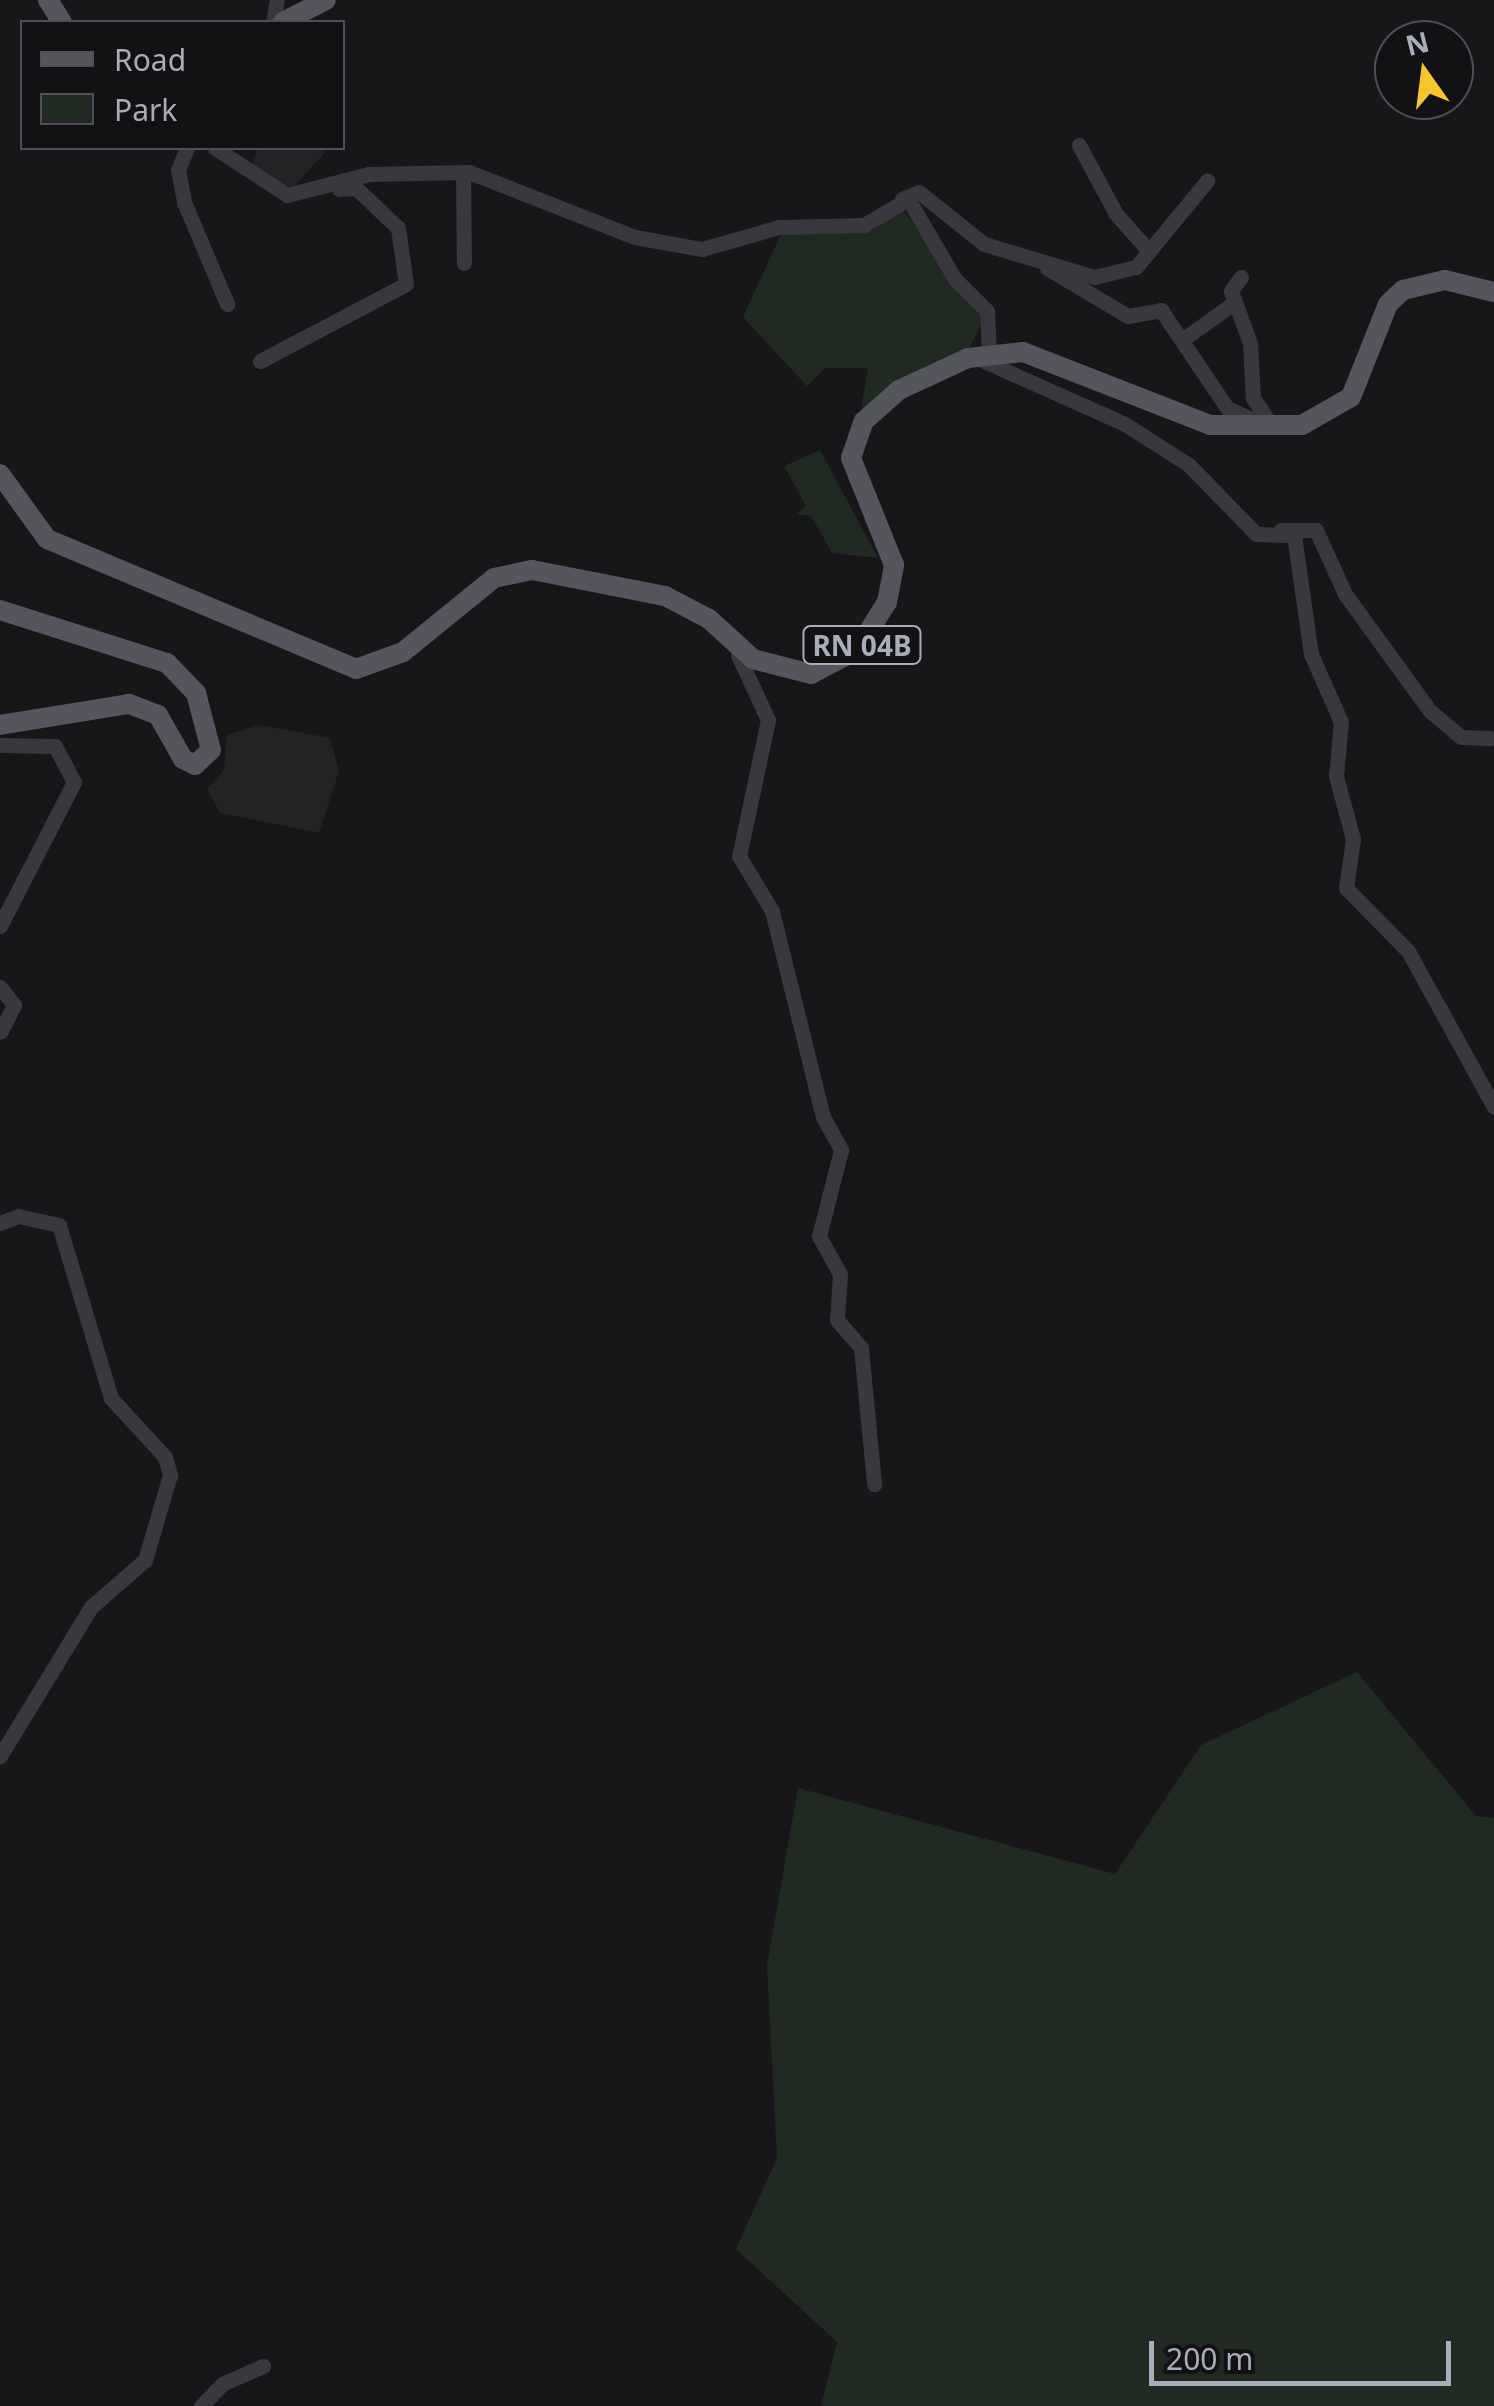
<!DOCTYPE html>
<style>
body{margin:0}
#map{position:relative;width:1494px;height:2406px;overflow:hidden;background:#171719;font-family:"Noto Sans",sans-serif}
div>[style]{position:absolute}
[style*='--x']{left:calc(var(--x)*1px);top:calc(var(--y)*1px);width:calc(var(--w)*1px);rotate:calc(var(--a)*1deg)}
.built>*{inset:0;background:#232326}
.green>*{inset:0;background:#212923}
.minor>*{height:15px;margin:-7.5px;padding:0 7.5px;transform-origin:7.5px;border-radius:7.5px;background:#38383e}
.major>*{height:20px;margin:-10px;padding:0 10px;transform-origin:10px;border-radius:10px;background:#54555d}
span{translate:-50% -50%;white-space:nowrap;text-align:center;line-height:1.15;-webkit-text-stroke:8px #121214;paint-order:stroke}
.shield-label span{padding:2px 8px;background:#121214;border:2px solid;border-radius:8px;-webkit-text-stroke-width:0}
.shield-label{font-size:28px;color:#a9adb9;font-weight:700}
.legend{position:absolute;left:20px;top:20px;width:325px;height:130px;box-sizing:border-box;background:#121214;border:2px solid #4e5056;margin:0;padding:12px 18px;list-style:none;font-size:30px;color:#a9adb9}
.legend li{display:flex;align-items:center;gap:20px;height:50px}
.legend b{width:50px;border:2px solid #4e5056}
.north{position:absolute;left:1374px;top:20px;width:100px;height:100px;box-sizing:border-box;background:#121214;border:2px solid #4e5056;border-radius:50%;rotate:346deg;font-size:28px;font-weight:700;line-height:40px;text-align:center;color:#a9adb9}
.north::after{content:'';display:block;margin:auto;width:35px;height:45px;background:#f7c531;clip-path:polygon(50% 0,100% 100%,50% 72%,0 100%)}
.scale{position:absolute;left:1149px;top:2341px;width:302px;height:45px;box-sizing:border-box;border:5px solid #a9adb9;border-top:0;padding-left:12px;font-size:30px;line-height:35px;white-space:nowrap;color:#a9adb9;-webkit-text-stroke:8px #121214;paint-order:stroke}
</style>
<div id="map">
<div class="built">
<div style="clip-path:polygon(258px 148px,329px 148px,293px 188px,249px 171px)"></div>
<div style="clip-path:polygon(260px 725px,330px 738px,339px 771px,319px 833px,220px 813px,207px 789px,224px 770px,227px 735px)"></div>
</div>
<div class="green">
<div style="clip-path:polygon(901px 207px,982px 315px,980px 327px,970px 347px,861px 410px,868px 368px,825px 368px,807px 386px,743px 317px,781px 234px,861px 232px)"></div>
<div style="clip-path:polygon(820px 450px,878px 558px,832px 553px,811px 516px,796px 514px,806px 506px,784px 466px)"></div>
<div style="clip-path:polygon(1357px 1672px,1476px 1816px,1494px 1818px,1494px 2406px,821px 2406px,837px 2342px,736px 2249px,777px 2158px,767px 1965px,798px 1788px,1115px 1874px,1201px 1745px)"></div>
</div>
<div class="minor">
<div style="--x:273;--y:22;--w:22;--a:-80"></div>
<div style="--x:1079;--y:145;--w:78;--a:61.8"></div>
<div style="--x:1116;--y:214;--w:50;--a:48.3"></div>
<div style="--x:187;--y:148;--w:24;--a:112"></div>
<div style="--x:178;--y:170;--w:33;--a:79"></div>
<div style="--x:184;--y:202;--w:111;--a:67.1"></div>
<div style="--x:215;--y:148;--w:86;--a:33.1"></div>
<div style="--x:287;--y:195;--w:85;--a:-14.4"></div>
<div style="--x:369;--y:174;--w:100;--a:-1.1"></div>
<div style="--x:469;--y:172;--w:178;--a:21.4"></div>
<div style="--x:635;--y:237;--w:68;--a:10.2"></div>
<div style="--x:702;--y:249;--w:80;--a:-15.9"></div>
<div style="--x:779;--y:227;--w:85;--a:-1.3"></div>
<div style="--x:864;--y:225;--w:51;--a:-30.6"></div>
<div style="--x:908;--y:199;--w:93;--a:59.6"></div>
<div style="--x:955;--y:279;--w:45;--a:45"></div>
<div style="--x:987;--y:311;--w:41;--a:87.2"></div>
<div style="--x:463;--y:173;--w:90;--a:89.4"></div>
<div style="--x:902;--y:199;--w:18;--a:-22"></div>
<div style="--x:919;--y:192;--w:83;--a:38.7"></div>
<div style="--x:984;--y:244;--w:115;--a:16.7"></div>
<div style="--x:1094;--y:277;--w:43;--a:-13.4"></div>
<div style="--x:1136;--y:267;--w:112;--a:-50.5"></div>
<div style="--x:1047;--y:268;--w:94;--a:30.7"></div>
<div style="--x:1128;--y:316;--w:34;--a:-10"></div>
<div style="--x:1161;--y:310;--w:118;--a:56"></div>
<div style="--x:1227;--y:408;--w:24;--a:24"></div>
<div style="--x:1241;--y:277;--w:17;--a:126"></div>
<div style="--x:1231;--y:291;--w:55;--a:69.9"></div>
<div style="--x:1250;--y:343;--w:55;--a:86.9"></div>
<div style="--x:1253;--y:398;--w:32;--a:56"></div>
<div style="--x:1182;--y:340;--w:65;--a:-35.6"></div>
<div style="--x:975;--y:357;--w:164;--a:24.1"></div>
<div style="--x:1125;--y:424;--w:76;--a:32.6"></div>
<div style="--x:1189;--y:465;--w:96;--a:45.8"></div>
<div style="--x:1256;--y:534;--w:38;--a:2"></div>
<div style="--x:1294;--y:535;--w:120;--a:81.9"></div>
<div style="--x:1311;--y:654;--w:74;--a:66.2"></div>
<div style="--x:1341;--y:722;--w:54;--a:95.3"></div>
<div style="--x:1336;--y:776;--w:65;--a:74.9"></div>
<div style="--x:1353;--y:839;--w:49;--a:98.1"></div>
<div style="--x:1346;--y:888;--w:88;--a:45.5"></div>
<div style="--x:1408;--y:951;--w:178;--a:61.1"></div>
<div style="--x:260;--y:361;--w:165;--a:-27.8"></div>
<div style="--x:406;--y:284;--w:57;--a:-98.1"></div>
<div style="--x:398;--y:228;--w:58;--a:-136.4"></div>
<div style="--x:356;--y:188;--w:17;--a:177"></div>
<div style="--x:1281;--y:530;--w:35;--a:0"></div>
<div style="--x:1316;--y:530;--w:70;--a:65.6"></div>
<div style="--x:1345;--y:594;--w:145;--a:54"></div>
<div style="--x:1430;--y:711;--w:40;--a:40"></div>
<div style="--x:1461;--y:737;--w:29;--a:2"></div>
<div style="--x:738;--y:655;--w:72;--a:65.2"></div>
<div style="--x:768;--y:720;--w:139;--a:102"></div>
<div style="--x:739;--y:856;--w:64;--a:59"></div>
<div style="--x:772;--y:911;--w:212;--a:76.1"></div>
<div style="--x:823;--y:1117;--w:38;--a:61"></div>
<div style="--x:841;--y:1150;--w:89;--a:104.3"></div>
<div style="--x:819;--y:1236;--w:43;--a:61.1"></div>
<div style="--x:840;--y:1274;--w:46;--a:93.7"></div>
<div style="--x:837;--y:1320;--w:37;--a:49"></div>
<div style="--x:861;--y:1348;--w:137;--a:84.5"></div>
<div style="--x:0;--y:745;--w:55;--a:1"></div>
<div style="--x:55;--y:746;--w:41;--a:62.2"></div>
<div style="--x:74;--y:782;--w:162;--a:117.2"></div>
<div style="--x:0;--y:987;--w:23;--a:52"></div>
<div style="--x:14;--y:1005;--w:30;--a:117"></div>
<div style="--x:0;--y:1223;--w:19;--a:-21"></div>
<div style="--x:18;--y:1216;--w:42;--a:12.4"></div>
<div style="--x:59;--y:1225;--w:181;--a:73.3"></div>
<div style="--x:111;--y:1398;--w:80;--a:47.5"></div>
<div style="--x:165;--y:1457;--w:19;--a:74"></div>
<div style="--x:170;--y:1475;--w:89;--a:106.4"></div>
<div style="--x:145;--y:1560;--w:72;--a:139"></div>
<div style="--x:91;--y:1607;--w:175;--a:121.4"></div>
<div style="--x:201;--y:2406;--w:30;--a:-46"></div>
<div style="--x:222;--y:2384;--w:45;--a:-23.7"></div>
</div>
<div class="major">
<div style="--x:48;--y:0;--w:26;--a:58"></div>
<div style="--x:283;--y:22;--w:48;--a:-27.1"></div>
<div style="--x:0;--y:474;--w:80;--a:54.1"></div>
<div style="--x:47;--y:539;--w:335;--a:22.8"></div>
<div style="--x:356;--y:669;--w:50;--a:-19.9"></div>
<div style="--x:403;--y:652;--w:117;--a:-39.1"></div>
<div style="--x:494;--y:578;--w:39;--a:-12"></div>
<div style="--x:532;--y:570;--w:136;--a:11.1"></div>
<div style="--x:665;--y:596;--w:50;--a:27.6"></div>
<div style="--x:709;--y:619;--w:59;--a:42.3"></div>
<div style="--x:753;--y:659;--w:60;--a:14.5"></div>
<div style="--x:811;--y:674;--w:52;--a:-27.6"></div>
<div style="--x:857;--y:650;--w:57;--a:-58"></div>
<div style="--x:887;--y:602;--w:38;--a:-79"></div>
<div style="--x:894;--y:565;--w:115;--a:-111.9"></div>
<div style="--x:851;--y:458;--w:39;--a:-71"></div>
<div style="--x:864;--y:421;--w:47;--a:-41.5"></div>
<div style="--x:899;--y:390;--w:76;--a:-24.9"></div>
<div style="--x:968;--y:358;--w:55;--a:-6.2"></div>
<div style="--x:1023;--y:352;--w:201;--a:21.3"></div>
<div style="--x:1210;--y:425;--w:92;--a:0"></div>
<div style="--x:1302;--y:425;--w:56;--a:-29.7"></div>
<div style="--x:1351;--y:397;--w:100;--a:-68.3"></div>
<div style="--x:1388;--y:304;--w:21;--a:-43"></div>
<div style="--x:1403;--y:290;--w:43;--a:-13.4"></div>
<div style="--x:1445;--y:280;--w:50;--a:13.8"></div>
<div style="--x:0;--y:610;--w:175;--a:17.6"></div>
<div style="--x:167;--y:663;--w:42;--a:46"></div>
<div style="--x:196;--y:693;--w:59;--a:75.3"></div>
<div style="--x:211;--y:750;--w:22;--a:137"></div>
<div style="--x:195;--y:765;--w:13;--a:-153"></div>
<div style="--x:183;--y:759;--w:51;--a:-119.6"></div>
<div style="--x:158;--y:715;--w:31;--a:-159"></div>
<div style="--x:129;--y:704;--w:131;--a:170.8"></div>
</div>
<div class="shield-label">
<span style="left:862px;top:645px">RN 04B</span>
</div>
<ul class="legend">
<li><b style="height:12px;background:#54555d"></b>Road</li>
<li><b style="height:28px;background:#212923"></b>Park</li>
</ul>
<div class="north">N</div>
<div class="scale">200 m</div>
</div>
